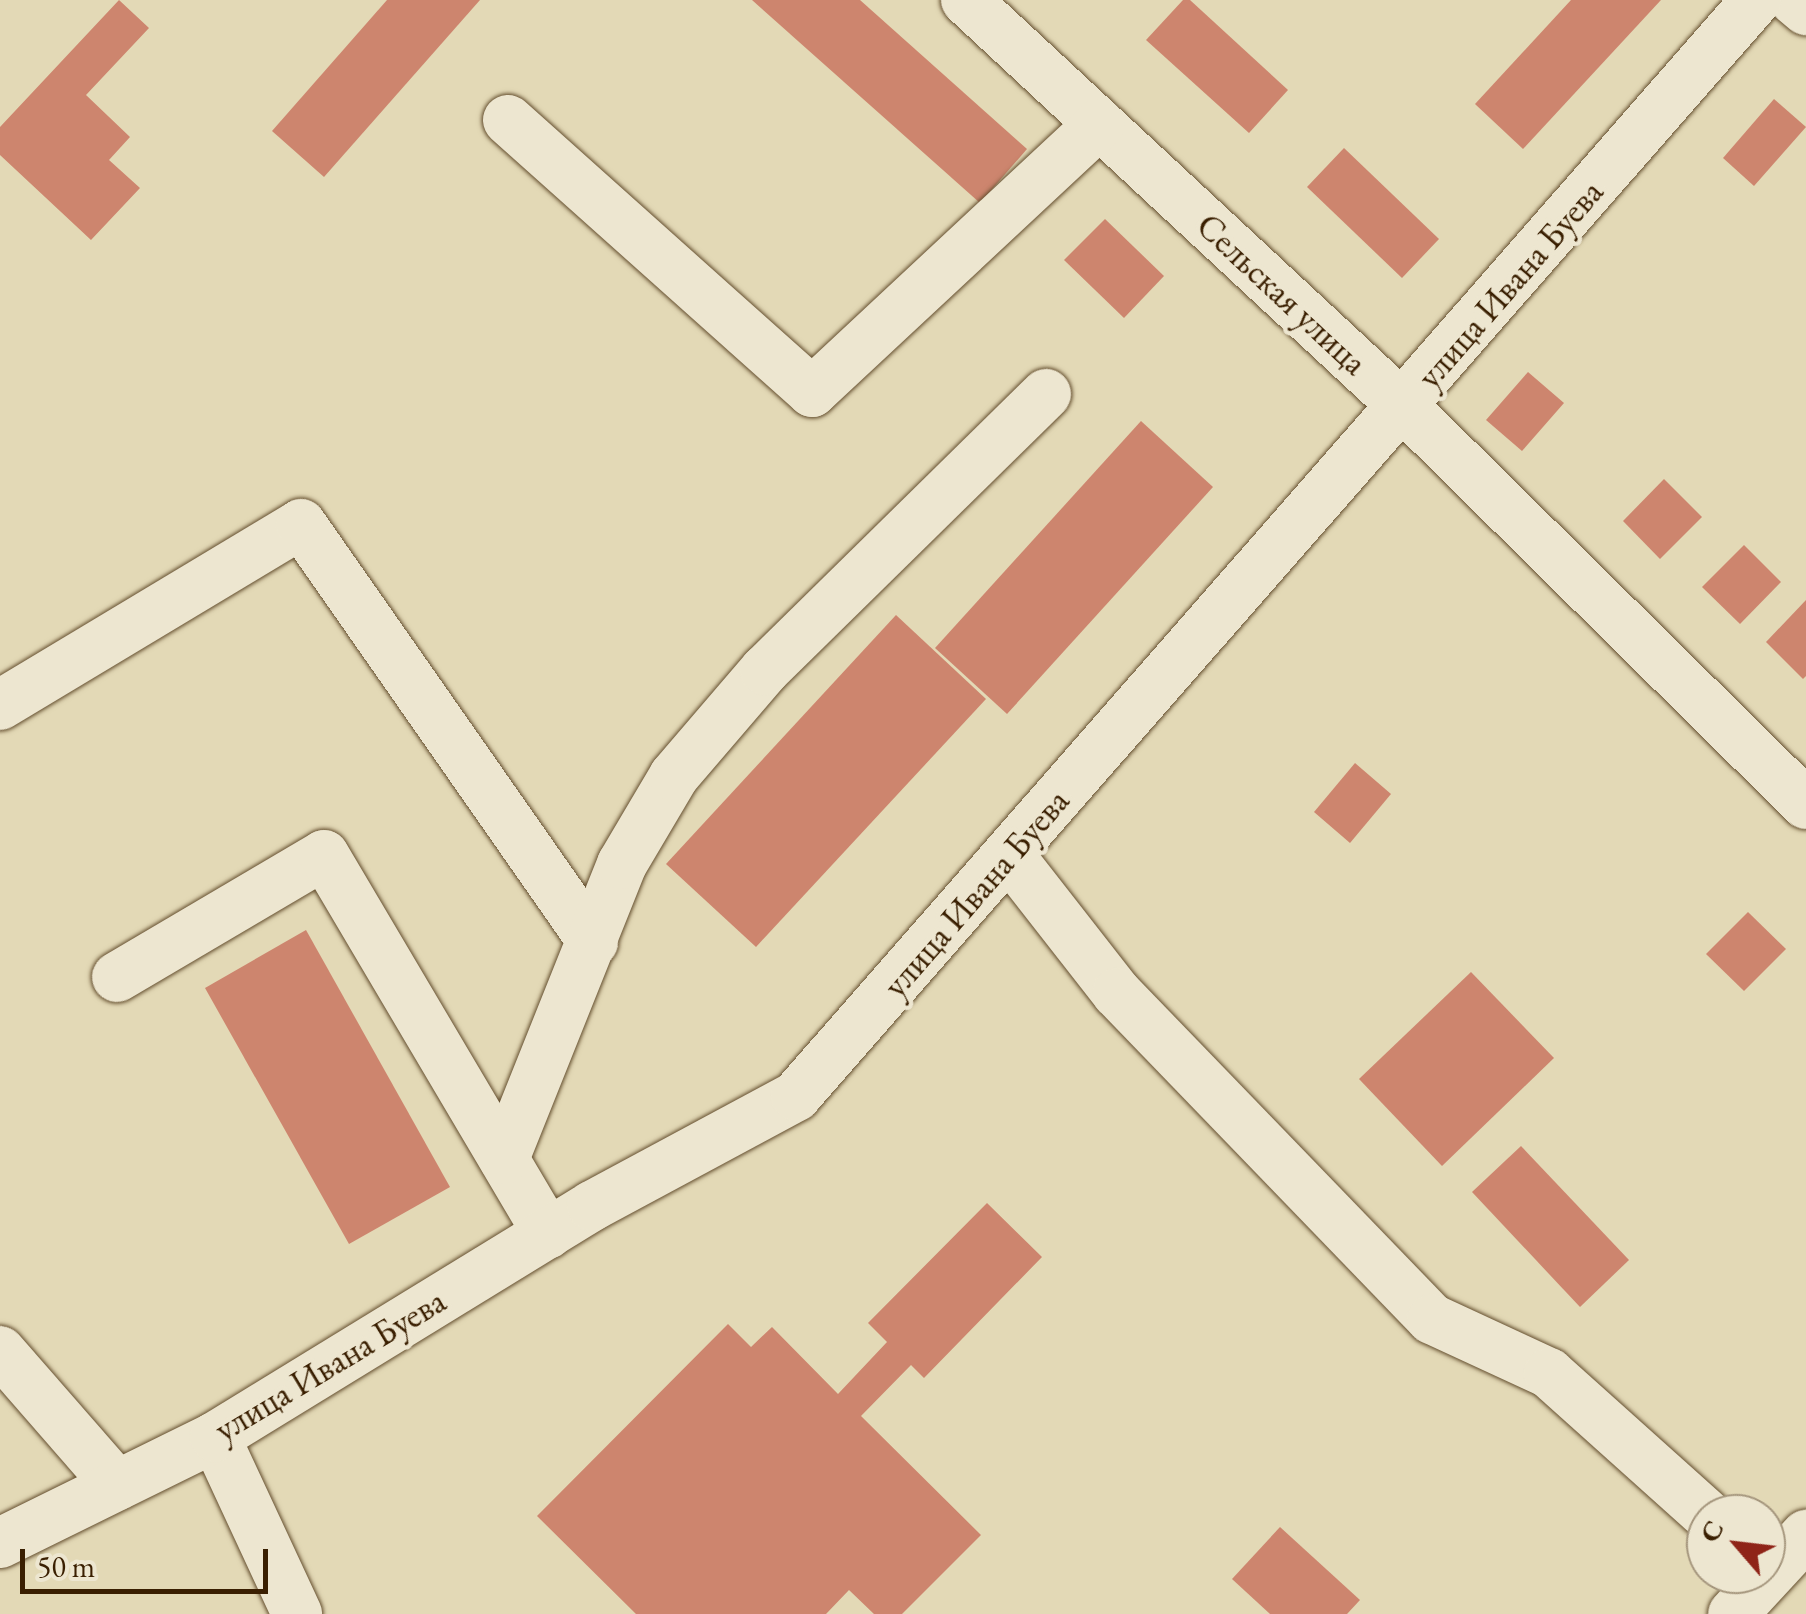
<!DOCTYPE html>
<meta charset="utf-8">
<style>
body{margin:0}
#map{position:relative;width:1806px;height:1614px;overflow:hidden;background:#e3d9b6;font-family:"EB Garamond",serif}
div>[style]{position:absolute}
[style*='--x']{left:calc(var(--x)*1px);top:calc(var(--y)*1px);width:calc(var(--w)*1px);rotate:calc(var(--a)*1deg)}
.building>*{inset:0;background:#cd856e}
.roads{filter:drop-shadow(0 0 2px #644e2e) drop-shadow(0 0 2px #644e2e)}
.minor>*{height:50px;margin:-25px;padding:0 25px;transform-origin:25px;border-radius:25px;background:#ede6d0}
span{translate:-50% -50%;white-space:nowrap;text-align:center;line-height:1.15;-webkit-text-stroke:9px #ede6d0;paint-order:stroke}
.street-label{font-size:35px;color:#3a1f01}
.north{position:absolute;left:1686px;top:1494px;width:100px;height:100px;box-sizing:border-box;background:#ede6d0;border:2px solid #a5967d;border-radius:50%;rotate:298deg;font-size:28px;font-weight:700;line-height:40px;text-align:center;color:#3a1f01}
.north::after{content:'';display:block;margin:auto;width:35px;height:45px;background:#8f2418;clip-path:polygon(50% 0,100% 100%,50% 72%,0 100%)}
.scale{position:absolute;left:20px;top:1549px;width:248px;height:45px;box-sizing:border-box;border:5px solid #3a1f01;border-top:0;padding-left:12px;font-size:30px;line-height:35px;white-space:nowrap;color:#3a1f01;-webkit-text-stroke:8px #ede6d0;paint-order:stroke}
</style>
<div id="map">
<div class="building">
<div style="clip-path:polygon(119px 0,149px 28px,86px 95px,130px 137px,109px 160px,140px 188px,91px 240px,0 155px,0 127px)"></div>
<div style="clip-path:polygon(387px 0,480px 0,324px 177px,272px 131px)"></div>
<div style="clip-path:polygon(752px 0,860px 0,1027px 149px,980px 203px)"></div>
<div style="clip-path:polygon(1183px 0,1190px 0,1288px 90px,1249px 133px,1146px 40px)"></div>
<div style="clip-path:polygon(1571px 0,1661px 0,1523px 149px,1475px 104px)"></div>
<div style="clip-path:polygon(1774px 99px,1806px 127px,1754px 186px,1723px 158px)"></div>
<div style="clip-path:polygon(1344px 148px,1439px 239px,1402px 278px,1307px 187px)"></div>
<div style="clip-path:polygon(1105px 219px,1164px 276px,1124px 318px,1064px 260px)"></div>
<div style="clip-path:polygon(1528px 372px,1564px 403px,1522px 451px,1486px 420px)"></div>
<div style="clip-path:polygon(1141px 421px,1213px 487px,1007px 714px,935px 648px)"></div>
<div style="clip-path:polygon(1664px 479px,1702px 517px,1660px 559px,1623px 521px)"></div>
<div style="clip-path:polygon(1744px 545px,1781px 582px,1740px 624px,1702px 587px)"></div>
<div style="clip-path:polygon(1806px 600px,1806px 676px,1803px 679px,1766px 642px)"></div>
<div style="clip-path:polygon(896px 615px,986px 699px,756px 947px,666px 864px)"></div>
<div style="clip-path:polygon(1355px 763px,1391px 794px,1350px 843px,1314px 812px)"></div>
<div style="clip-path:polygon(1748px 912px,1786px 949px,1744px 991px,1706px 954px)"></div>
<div style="clip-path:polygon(306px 930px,450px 1187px,349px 1244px,205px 988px)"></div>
<div style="clip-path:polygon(1471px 972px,1554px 1058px,1442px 1166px,1359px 1079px)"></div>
<div style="clip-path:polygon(1521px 1146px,1629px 1260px,1580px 1307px,1472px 1192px)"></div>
<div style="clip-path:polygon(987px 1203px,1042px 1257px,924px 1378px,911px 1365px,861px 1416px,981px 1535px,902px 1614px,874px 1614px,849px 1590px,826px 1614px,636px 1614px,537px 1516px,728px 1324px,751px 1347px,772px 1327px,838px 1394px,887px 1342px,868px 1323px)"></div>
<div style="clip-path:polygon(1280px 1527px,1360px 1600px,1347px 1614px,1270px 1614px,1232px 1579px)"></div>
</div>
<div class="roads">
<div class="minor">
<div style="--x:966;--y:0;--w:598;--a:42.9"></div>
<div style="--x:1404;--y:407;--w:565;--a:44.64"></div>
<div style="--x:1794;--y:0;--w:16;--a:40"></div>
<div style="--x:508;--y:120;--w:408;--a:41.8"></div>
<div style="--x:812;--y:392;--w:393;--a:-43"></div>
<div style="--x:0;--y:705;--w:351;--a:-31"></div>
<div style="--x:301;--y:524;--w:510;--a:55.06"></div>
<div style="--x:1009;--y:855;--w:175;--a:52"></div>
<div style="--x:1117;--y:993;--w:453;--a:46"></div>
<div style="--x:1432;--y:1319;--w:129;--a:24.8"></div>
<div style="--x:1549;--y:1373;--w:211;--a:41.9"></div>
<div style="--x:117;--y:977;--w:240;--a:-30.5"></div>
<div style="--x:324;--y:855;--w:440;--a:59.4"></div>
<div style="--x:504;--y:1159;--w:318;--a:-68.2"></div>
<div style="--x:622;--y:864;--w:102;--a:-59.4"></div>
<div style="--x:674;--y:776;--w:140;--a:-49.4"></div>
<div style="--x:765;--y:670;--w:394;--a:-44.5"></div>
<div style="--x:0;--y:1351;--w:178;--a:48.9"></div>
<div style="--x:215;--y:1437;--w:195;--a:65.1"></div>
<div style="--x:0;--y:1543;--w:240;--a:-26.2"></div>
<div style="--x:215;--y:1437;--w:442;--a:-31.5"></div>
<div style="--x:592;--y:1206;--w:232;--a:-28.3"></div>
<div style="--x:796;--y:1096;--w:1457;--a:-48.78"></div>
<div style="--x:1733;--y:1614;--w:108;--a:-47.3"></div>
</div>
</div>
<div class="street-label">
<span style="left:1510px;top:284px;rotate:-49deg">улица Ивана Буева</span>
<span style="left:1282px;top:294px;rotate:43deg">Сельская улица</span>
<span style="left:976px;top:893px;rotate:-49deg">улица Ивана Буева</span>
<span style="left:330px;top:1365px;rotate:-31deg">улица Ивана Буева</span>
</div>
<div class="north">С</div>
<div class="scale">50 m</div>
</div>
